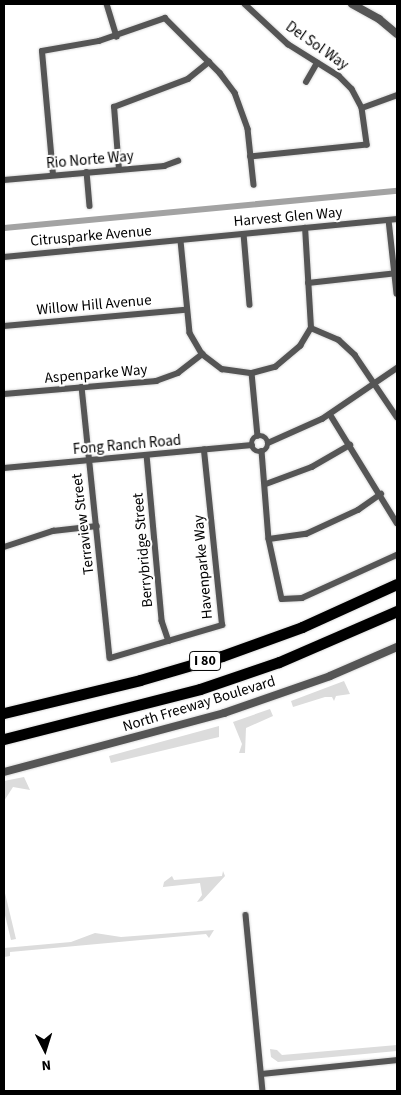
<!DOCTYPE html>
<style>
body{margin:0}
#map{position:relative;width:401px;height:1095px;overflow:hidden;background:#fff;font-family:"Source Sans 3",sans-serif}
div>[style]{position:absolute}
[style*='--x']{left:calc(var(--x)*1px);top:calc(var(--y)*1px);width:calc(var(--w)*1px);rotate:calc(var(--a)*1deg)}
.green>*{inset:0;background:#dcdcdc}
.canal>*{height:6px;margin:-3px;padding:0 3px;transform-origin:3px;border-radius:3px;background:#a3a3a3}
.roads{filter:drop-shadow(0 0 1px #dbdbdb) drop-shadow(0 0 1px #dbdbdb)}
.minor>*{height:5.5px;margin:-2.75px;padding:0 2.75px;transform-origin:2.75px;border-radius:2.75px;background:#555}
.minor>.ring{margin:-2.75px;padding:0;box-sizing:content-box;background:none;border:5.5px solid #555;border-radius:50%}
.tertiary>*{height:8px;margin:-4px;padding:0 4px;transform-origin:4px;border-radius:4px;background:#555}
.motorway>*{height:11px;margin:-5.5px;padding:0 5.5px;transform-origin:5.5px;border-radius:5.5px;background:#000}
span{translate:-50% -50%;white-space:nowrap;text-align:center;line-height:1.15;-webkit-text-stroke:4px #fff;paint-order:stroke}
.shield-label span{padding:1px 4px;background:#fff;border:1px solid;border-radius:4px;-webkit-text-stroke-width:0}
.shield-label{font-size:14px;color:#000;font-weight:700}
.street-label{font-size:15px;color:#000}
.frame{position:absolute;inset:0;border:5px solid #000;pointer-events:none}
.north{position:absolute;left:20px;top:1025px;width:50px;height:50px;-webkit-text-stroke:4px #fff;paint-order:stroke;rotate:175deg;font-size:14px;font-weight:700;line-height:20px;text-align:center;color:#000}
.north::after{content:'';display:block;margin:auto;width:18px;height:22px;background:#000;clip-path:polygon(50% 0,100% 100%,50% 72%,0 100%)}
</style>
<div id="map">
<div class="green">
<div style="clip-path:polygon(344px 681px,350px 694px,336px 696px,334px 701px,332px 697px,325px 697px,293px 707px,291px 701px)"></div>
<div style="clip-path:polygon(270px 709px,273px 716px,246px 728px,245px 753px,239px 753px,242px 744px,233px 722px)"></div>
<div style="clip-path:polygon(219px 726px,219px 737px,111px 763px,109px 756px)"></div>
<div style="clip-path:polygon(24px 777px,30px 790px,13px 787px,4px 801px,4px 781px)"></div>
<div style="clip-path:polygon(223px 871px,225px 876px,202px 901px,197px 902px,202px 895px,200px 883px,163px 887px,162px 891px,164px 882px,172px 876px,174px 880px,222px 876px)"></div>
<div style="clip-path:polygon(4px 889px,16px 939px,11px 940px,4px 911px)"></div>
<div style="clip-path:polygon(214px 930px,209px 938px,206px 934px,10px 952px,10px 956px,4px 957px,4px 948px,71px 942px,95px 933px,121px 937px)"></div>
<div style="clip-path:polygon(397px 1045px,397px 1051px,278px 1062px,271px 1057px,270px 1049px,277px 1050px,282px 1055px)"></div>
</div>
<div class="canal">
<div style="--x:4;--y:228;--w:395;--a:-5.4"></div>
</div>
<div class="roads">
<div class="minor">
<div style="--x:107;--y:4;--w:34;--a:73"></div>
<div style="--x:245;--y:4;--w:59;--a:42.9"></div>
<div style="--x:288;--y:44;--w:60;--a:32.1"></div>
<div style="--x:339;--y:76;--w:18;--a:45"></div>
<div style="--x:352;--y:89;--w:21;--a:62"></div>
<div style="--x:362;--y:108;--w:37;--a:82"></div>
<div style="--x:367;--y:145;--w:117;--a:174.1"></div>
<div style="--x:306;--y:82;--w:22;--a:-60"></div>
<div style="--x:362;--y:108;--w:37;--a:-20"></div>
<div style="--x:119;--y:170;--w:63;--a:-94.5"></div>
<div style="--x:114;--y:107;--w:79;--a:-20.7"></div>
<div style="--x:188;--y:79;--w:27;--a:-39"></div>
<div style="--x:87;--y:172;--w:34;--a:85"></div>
<div style="--x:53;--y:175;--w:124;--a:-95.1"></div>
<div style="--x:42;--y:51;--w:58;--a:-10"></div>
<div style="--x:99;--y:41;--w:70;--a:-19.2"></div>
<div style="--x:165;--y:18;--w:78;--a:45"></div>
<div style="--x:220;--y:73;--w:25;--a:53"></div>
<div style="--x:235;--y:93;--w:38;--a:70"></div>
<div style="--x:248;--y:129;--w:56;--a:83.9"></div>
<div style="--x:4;--y:180;--w:161;--a:-5"></div>
<div style="--x:164;--y:166;--w:15;--a:-20"></div>
<div style="--x:389;--y:220;--w:74;--a:83.8"></div>
<div style="--x:244;--y:234;--w:71;--a:85.2"></div>
<div style="--x:181;--y:241;--w:92;--a:84.4"></div>
<div style="--x:190;--y:333;--w:24;--a:60"></div>
<div style="--x:202;--y:354;--w:25;--a:37"></div>
<div style="--x:222;--y:369;--w:30;--a:8"></div>
<div style="--x:252;--y:373;--w:24;--a:-15"></div>
<div style="--x:275;--y:367;--w:33;--a:-40"></div>
<div style="--x:300;--y:346;--w:21;--a:-59"></div>
<div style="--x:311;--y:328;--w:100;--a:-93.4"></div>
<div style="--x:4;--y:257;--w:395;--a:-5.5"></div>
<div style="--x:308;--y:283;--w:90;--a:-6.4"></div>
<div style="--x:4;--y:326;--w:182;--a:-5.1"></div>
<div style="--x:311;--y:328;--w:30;--a:23"></div>
<div style="--x:339;--y:340;--w:22;--a:43"></div>
<div style="--x:355;--y:355;--w:75;--a:55.9"></div>
<div style="--x:252;--y:373;--w:63;--a:84.6"></div>
<div style="--x:82;--y:387;--w:272;--a:84.1"></div>
<div style="--x:110;--y:658;--w:117;--a:-16.4"></div>
<div style="--x:222;--y:625;--w:176;--a:-95.9"></div>
<div style="--x:4;--y:394;--w:153;--a:-4.9"></div>
<div style="--x:156;--y:381;--w:23;--a:-20"></div>
<div style="--x:178;--y:373;--w:31;--a:-38"></div>
<div style="--x:330;--y:414;--w:128;--a:58.4"></div>
<div class="ring" style="left:252px;top:436px;width:10.5px;height:10.5px"></div>
<div style="--x:268;--y:443;--w:59;--a:-24"></div>
<div style="--x:322;--y:419;--w:91;--a:-34.2"></div>
<div style="--x:262;--y:451;--w:88;--a:85.5"></div>
<div style="--x:269;--y:539;--w:61;--a:77.8"></div>
<div style="--x:282;--y:599;--w:20;--a:-3"></div>
<div style="--x:302;--y:598;--w:104;--a:-24.4"></div>
<div style="--x:147;--y:455;--w:167;--a:84.8"></div>
<div style="--x:162;--y:621;--w:21;--a:71"></div>
<div style="--x:4;--y:468;--w:249;--a:-5.3"></div>
<div style="--x:266;--y:484;--w:49;--a:-20.3"></div>
<div style="--x:312;--y:467;--w:44;--a:-30.1"></div>
<div style="--x:269;--y:539;--w:37;--a:-8"></div>
<div style="--x:306;--y:534;--w:57;--a:-24.8"></div>
<div style="--x:358;--y:510;--w:28;--a:-35"></div>
<div style="--x:4;--y:547;--w:52;--a:-18.1"></div>
<div style="--x:53;--y:531;--w:44;--a:-6.5"></div>
<div style="--x:246;--y:915;--w:177;--a:84.5"></div>
<div style="--x:262;--y:1074;--w:136;--a:-5.9"></div>
</div>
<div class="tertiary">
<div style="--x:352;--y:4;--w:31;--a:29"></div>
<div style="--x:379;--y:19;--w:23;--a:40"></div>
<div style="--x:4;--y:772;--w:228;--a:-15"></div>
<div style="--x:224;--y:713;--w:112;--a:-19.2"></div>
<div style="--x:330;--y:676;--w:73;--a:-23.4"></div>
</div>
<div class="motorway">
<div style="--x:4;--y:713;--w:140;--a:-13.6"></div>
<div style="--x:140;--y:680;--w:85;--a:-16.3"></div>
<div style="--x:222;--y:656;--w:85;--a:-19.9"></div>
<div style="--x:302;--y:627;--w:104;--a:-24.4"></div>
<div style="--x:4;--y:739;--w:202;--a:-14.3"></div>
<div style="--x:200;--y:689;--w:83;--a:-18.9"></div>
<div style="--x:279;--y:662;--w:129;--a:-23.4"></div>
</div>
</div>
<div class="shield-label">
<span style="left:205px;top:661px">I 80</span>
</div>
<div class="street-label">
<span style="left:317px;top:46px;rotate:35deg">Del Sol Way</span>
<span style="left:90px;top:160px;rotate:-5deg">Rio Norte Way</span>
<span style="left:288px;top:217px;rotate:-5deg">Harvest Glen Way</span>
<span style="left:91px;top:236px;rotate:-5deg">Citrusparke Avenue</span>
<span style="left:94px;top:305px;rotate:-5deg">Willow Hill Avenue</span>
<span style="left:96px;top:374px;rotate:-5deg">Aspenparke Way</span>
<span style="left:127px;top:445px;rotate:-5deg">Fong Ranch Road</span>
<span style="left:83px;top:524px;rotate:-97deg">Terraview Street</span>
<span style="left:143px;top:550px;rotate:-95deg">Berrybridge Street</span>
<span style="left:203px;top:567px;rotate:-95deg">Havenparke Way</span>
<span style="left:199px;top:704px;rotate:-17deg">North Freeway Boulevard</span>
</div>
<div class="frame"></div>
<div class="north">N</div>
</div>
